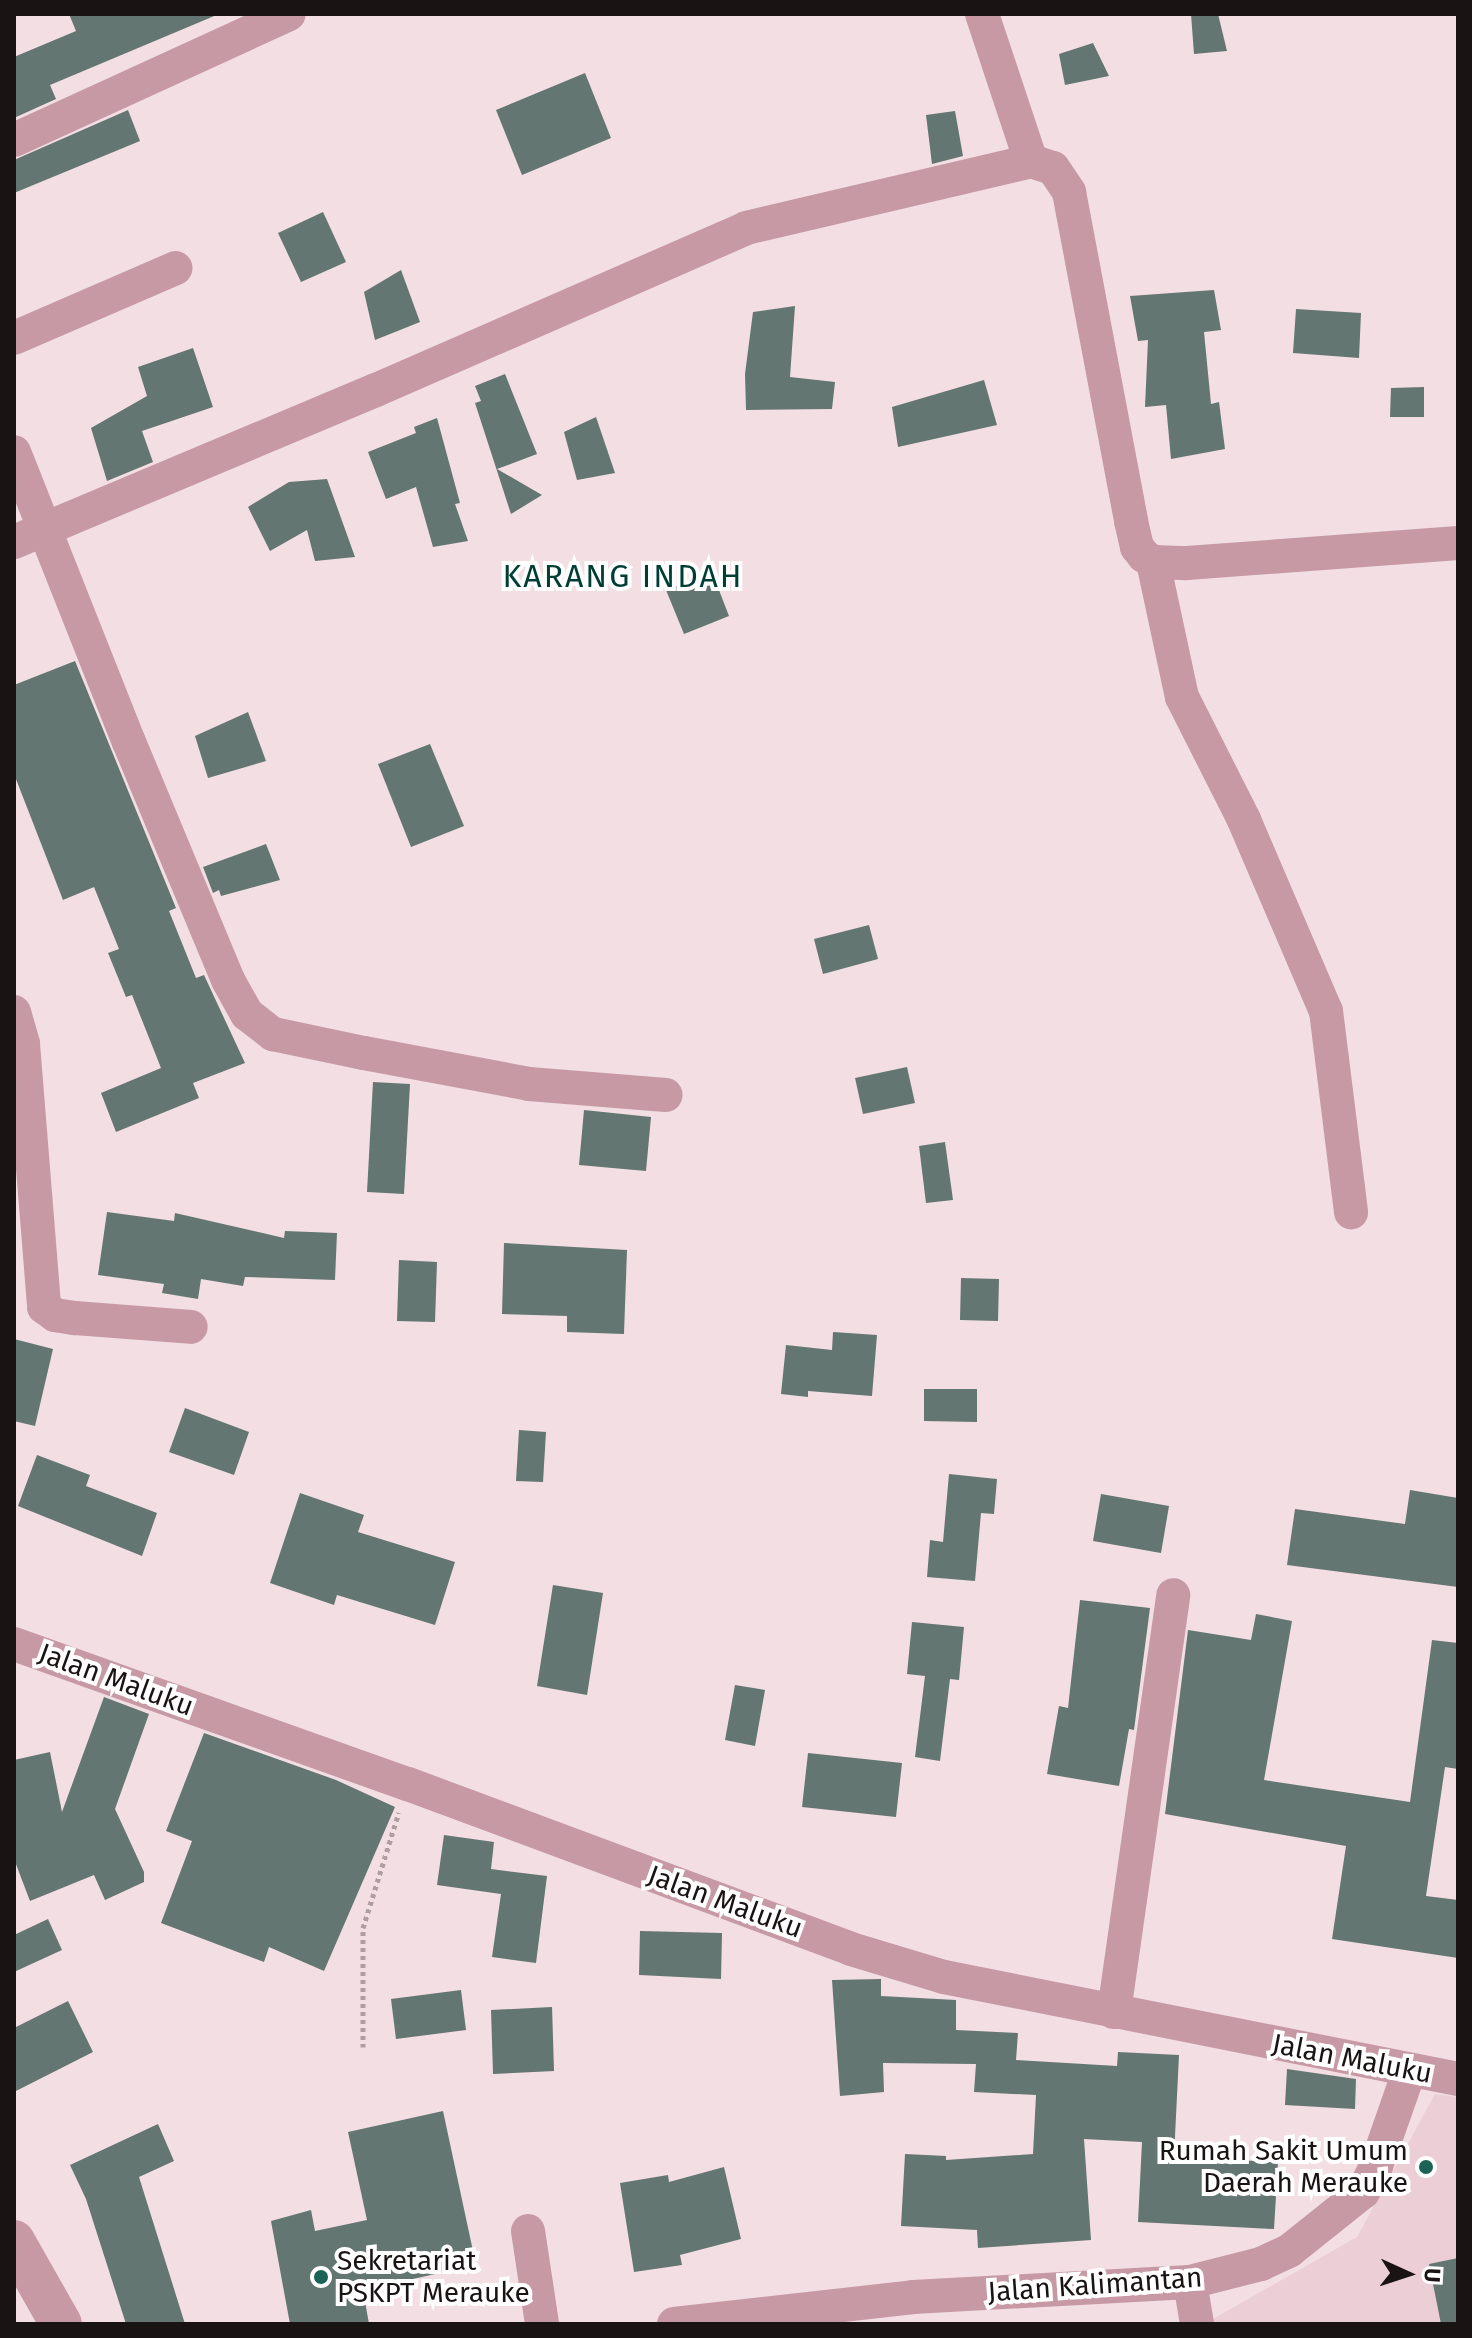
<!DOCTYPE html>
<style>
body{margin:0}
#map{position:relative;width:1472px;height:2338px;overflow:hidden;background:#f2dee3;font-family:"Fira Sans",sans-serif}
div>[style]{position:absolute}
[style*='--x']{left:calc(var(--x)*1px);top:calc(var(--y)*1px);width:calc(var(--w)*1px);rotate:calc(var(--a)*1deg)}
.built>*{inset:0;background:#eccfd6}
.building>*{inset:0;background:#637671}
.path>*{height:5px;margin-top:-2.5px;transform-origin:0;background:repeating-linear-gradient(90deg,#ae9ea2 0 4px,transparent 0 8px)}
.minor>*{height:34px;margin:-17px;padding:0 17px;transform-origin:17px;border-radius:17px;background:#c699a5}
.tertiary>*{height:42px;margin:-21px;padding:0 21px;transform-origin:21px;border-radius:21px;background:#c699a5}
.dots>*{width:22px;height:22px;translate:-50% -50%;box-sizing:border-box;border:4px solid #fff;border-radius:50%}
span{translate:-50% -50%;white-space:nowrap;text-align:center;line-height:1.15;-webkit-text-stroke:8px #fff;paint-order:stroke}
.street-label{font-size:28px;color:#1a1314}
.poi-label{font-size:28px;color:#1a1314}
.right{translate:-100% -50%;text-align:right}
.left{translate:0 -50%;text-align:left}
.quarter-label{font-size:32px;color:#003e34;letter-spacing:2px}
.frame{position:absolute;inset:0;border:16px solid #1a1314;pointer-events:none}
.north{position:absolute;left:1368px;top:2234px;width:80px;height:80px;-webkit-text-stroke:6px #fff;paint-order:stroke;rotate:93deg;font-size:22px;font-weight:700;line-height:32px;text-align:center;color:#1a1314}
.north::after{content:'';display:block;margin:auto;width:28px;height:36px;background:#1a1314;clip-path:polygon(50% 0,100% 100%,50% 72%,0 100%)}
</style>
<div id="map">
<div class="built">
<div style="clip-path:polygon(1435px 2094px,1458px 2097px,1458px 2324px,1214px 2324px,1213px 2319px,1357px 2237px)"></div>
</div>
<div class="building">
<div style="clip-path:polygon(69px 14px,219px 14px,50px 85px,56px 99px,14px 118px,14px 57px,76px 31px)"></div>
<div style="clip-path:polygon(1191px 14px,1218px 14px,1227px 51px,1194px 54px)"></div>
<div style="clip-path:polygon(1093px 43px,1109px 76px,1065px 85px,1059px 54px)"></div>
<div style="clip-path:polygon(585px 73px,611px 138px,522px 175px,496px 110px)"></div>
<div style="clip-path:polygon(128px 110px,140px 141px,14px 193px,14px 160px)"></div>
<div style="clip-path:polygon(955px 111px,963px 156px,932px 164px,926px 115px)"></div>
<div style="clip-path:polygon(323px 212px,346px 262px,301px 282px,278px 233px)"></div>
<div style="clip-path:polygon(401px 270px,420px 322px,375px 340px,364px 292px)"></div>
<div style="clip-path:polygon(1214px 290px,1221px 330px,1204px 332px,1211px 404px,1219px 402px,1225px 449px,1171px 459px,1166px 405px,1145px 407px,1148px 340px,1138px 341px,1130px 296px)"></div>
<div style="clip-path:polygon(795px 306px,790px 377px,835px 382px,832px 409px,746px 410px,745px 374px,753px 312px)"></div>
<div style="clip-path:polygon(1296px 309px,1361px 313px,1359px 358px,1293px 353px)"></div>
<div style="clip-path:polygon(193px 348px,213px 407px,142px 431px,153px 462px,107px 481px,91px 428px,147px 396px,138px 367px)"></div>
<div style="clip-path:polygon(505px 374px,537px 454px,497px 469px,542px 495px,511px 514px,475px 403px,481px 401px,475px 386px)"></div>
<div style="clip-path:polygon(984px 380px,997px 425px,898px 447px,892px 407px)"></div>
<div style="clip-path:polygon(1424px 387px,1424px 417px,1390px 417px,1391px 388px)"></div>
<div style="clip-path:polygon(596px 417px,615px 473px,577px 480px,564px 432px)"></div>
<div style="clip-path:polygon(437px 418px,460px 503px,455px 504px,468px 541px,433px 547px,416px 487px,386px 499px,368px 452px,416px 433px,414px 427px)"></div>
<div style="clip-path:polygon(327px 479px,355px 557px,315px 561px,307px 530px,270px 551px,248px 507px,289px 482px)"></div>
<div style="clip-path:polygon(712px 572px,729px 616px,684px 634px,666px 590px)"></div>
<div style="clip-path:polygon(75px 661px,176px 908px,169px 911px,196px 978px,204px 975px,245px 1063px,193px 1083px,199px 1098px,116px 1132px,101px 1093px,161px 1068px,132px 995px,126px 997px,108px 953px,119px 949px,94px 887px,63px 900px,14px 774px,14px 685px)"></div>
<div style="clip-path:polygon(248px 712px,266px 761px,208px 778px,195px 736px)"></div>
<div style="clip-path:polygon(430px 744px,464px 826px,411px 847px,378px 764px)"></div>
<div style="clip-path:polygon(266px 844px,280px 880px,221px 896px,219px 890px,213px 893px,203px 867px)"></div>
<div style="clip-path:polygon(869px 925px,878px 959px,823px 974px,814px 939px)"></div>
<div style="clip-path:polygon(907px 1067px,915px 1103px,863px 1114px,855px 1078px)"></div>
<div style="clip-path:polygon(373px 1082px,410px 1084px,404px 1194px,367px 1192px)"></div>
<div style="clip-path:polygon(584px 1110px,651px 1117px,646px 1171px,579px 1165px)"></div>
<div style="clip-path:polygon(945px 1142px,953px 1200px,926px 1203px,919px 1146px)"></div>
<div style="clip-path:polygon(107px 1212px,174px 1221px,175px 1213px,284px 1238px,285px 1231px,337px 1233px,335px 1280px,245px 1277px,243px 1286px,201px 1279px,198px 1299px,162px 1293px,164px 1284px,98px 1275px)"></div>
<div style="clip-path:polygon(504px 1243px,627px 1250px,624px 1334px,567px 1332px,567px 1316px,502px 1314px)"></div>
<div style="clip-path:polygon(399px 1260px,437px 1262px,435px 1322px,397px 1321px)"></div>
<div style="clip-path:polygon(961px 1278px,999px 1279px,998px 1321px,960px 1320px)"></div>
<div style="clip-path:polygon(833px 1332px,877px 1335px,872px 1396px,808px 1391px,808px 1397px,781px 1394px,786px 1345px,832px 1350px)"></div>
<div style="clip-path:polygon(14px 1339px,53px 1349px,35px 1426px,14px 1421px)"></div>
<div style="clip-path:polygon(924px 1389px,977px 1389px,977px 1422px,924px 1421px)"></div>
<div style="clip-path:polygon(185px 1408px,249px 1432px,234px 1475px,169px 1452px)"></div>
<div style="clip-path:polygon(519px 1430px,546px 1432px,543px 1482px,516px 1481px)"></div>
<div style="clip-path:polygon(37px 1455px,90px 1475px,86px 1486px,157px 1513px,142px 1556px,18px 1506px)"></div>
<div style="clip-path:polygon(949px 1474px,997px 1479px,994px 1514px,981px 1513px,975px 1581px,927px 1577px,930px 1540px,943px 1542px)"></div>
<div style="clip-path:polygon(1410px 1490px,1458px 1498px,1458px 1587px,1287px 1565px,1295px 1509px,1405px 1524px)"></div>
<div style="clip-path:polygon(300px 1493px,364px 1515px,358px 1532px,455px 1562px,435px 1625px,337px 1595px,334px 1605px,270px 1583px)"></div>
<div style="clip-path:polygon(1101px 1494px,1169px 1506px,1161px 1553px,1093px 1541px)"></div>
<div style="clip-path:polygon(553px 1585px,603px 1593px,587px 1695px,537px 1686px)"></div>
<div style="clip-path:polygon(1080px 1600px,1150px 1608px,1134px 1730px,1129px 1729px,1119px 1786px,1047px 1774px,1059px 1706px,1068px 1708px)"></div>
<div style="clip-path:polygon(1256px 1614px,1292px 1621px,1264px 1780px,1410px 1802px,1432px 1640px,1458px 1643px,1458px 1769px,1445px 1767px,1426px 1896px,1458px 1900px,1458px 1958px,1332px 1939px,1346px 1846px,1165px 1814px,1188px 1630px,1251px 1640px)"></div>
<div style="clip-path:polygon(912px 1622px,964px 1627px,959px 1680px,950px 1679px,940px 1761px,915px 1757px,925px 1676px,907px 1674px)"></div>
<div style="clip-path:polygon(735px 1685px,765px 1690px,755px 1746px,725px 1740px)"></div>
<div style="clip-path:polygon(104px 1697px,149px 1714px,115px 1809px,144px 1872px,144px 1882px,105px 1900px,94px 1875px,30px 1901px,14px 1859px,14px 1760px,50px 1752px,62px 1812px)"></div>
<div style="clip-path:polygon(204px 1733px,336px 1780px,395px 1807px,324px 1971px,269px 1947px,264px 1962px,161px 1923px,192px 1841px,166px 1831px)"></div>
<div style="clip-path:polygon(808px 1753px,902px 1763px,896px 1817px,802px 1807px)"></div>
<div style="clip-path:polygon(444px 1835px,494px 1842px,491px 1869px,547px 1876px,536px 1963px,492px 1957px,501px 1894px,437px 1885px)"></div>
<div style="clip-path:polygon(48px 1919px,62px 1950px,14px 1972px,14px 1935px)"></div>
<div style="clip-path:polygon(640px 1931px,722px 1933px,721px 1979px,639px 1975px)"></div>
<div style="clip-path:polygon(881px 1979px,881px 1996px,956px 2000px,956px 2030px,1018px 2033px,1016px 2060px,1117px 2066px,1118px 2052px,1179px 2055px,1174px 2157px,1278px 2162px,1274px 2229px,1138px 2222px,1142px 2142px,1084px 2139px,1091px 2240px,978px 2248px,977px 2230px,901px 2226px,905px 2154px,946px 2156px,946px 2160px,1033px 2154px,1036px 2095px,974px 2092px,976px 2064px,883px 2063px,884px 2092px,840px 2096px,832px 1980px)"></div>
<div style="clip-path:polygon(461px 1990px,466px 2030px,396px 2039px,391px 1999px)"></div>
<div style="clip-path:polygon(68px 2001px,93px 2052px,14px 2092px,14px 2028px)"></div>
<div style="clip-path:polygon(552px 2007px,554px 2071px,493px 2074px,491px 2010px)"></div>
<div style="clip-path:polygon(1287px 2069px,1356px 2079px,1355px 2109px,1285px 2105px)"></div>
<div style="clip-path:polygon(443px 2111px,476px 2265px,363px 2290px,369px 2324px,290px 2324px,271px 2221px,311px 2210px,315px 2231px,367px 2220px,348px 2132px)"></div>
<div style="clip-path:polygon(158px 2124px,174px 2161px,139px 2177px,185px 2324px,126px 2324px,86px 2199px,70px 2165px)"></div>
<div style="clip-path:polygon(724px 2167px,741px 2239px,680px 2255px,682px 2265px,634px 2272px,620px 2183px,668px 2175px,669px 2182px)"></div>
<div style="clip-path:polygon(1458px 2258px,1458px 2324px,1441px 2324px,1429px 2264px)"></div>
</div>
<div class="path">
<div style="--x:363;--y:2047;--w:119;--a:-90"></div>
<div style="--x:363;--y:1928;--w:121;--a:-72.8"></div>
</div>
<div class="minor">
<div style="--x:982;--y:14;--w:155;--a:71.6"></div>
<div style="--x:14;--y:140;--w:302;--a:-24.6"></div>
<div style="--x:14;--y:338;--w:176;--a:-23.4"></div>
<div style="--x:14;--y:452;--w:312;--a:68.4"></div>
<div style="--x:129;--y:742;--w:258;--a:67.4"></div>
<div style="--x:228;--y:980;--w:39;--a:61"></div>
<div style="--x:247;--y:1014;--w:33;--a:38"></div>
<div style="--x:273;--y:1034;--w:93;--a:11.8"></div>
<div style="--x:364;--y:1053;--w:168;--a:10.6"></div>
<div style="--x:529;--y:1084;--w:137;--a:4.6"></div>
<div style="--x:14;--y:542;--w:393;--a:-22.8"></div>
<div style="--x:376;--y:390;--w:404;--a:-23.6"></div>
<div style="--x:746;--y:228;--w:293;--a:-13.2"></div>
<div style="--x:1031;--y:161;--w:23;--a:18"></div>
<div style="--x:1053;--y:168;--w:29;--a:56"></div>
<div style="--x:1069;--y:192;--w:335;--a:79.3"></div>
<div style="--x:1131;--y:521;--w:27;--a:77"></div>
<div style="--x:1137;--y:547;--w:11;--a:52"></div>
<div style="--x:1144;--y:556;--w:11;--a:34"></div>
<div style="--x:1153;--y:562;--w:34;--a:2"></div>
<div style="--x:1187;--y:563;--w:272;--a:-4.2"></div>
<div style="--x:1153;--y:562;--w:138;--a:77.9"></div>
<div style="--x:1182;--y:697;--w:138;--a:63.2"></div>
<div style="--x:1244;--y:820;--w:208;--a:66.8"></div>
<div style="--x:1326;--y:1011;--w:203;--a:82.9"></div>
<div style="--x:14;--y:1012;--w:33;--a:74"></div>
<div style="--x:23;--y:1044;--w:264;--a:85.4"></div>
<div style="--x:44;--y:1307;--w:14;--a:36"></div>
<div style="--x:55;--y:1315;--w:20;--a:9"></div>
<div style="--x:75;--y:1318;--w:116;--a:4.4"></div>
<div style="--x:14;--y:1644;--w:418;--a:19.6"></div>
<div style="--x:408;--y:1784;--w:473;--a:20.4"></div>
<div style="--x:851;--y:1949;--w:97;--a:16.8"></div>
<div style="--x:944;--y:1977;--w:524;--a:11.22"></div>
<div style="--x:1114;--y:2012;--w:421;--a:-81.9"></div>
<div style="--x:528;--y:2231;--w:94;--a:81.4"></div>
<div style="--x:1190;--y:2282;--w:43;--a:80.5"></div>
<div style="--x:674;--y:2324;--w:241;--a:-6.4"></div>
<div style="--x:913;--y:2297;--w:277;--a:-3.1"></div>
<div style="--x:1190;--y:2282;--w:73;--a:-14.2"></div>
<div style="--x:1261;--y:2264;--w:31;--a:-25"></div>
<div style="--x:1289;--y:2251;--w:95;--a:-38.6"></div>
<div style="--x:1363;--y:2192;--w:29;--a:-63"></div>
<div style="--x:1376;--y:2166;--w:100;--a:-70.7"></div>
</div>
<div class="tertiary">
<div style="--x:14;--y:2241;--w:95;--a:60.5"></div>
</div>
<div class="dots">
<div style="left:1426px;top:2167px;background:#1c6255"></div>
<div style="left:321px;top:2277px;background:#1c6255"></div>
</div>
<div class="street-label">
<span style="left:116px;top:1680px;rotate:20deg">Jalan Maluku</span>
<span style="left:725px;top:1902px;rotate:20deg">Jalan Maluku</span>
<span style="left:1352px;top:2059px;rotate:11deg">Jalan Maluku</span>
<span style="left:1095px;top:2285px;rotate:-4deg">Jalan Kalimantan</span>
</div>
<div class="poi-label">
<span class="right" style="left:1408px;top:2167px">Rumah Sakit Umum<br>Daerah Merauke</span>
<span class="left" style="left:337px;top:2277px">Sekretariat<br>PSKPT Merauke</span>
</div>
<div class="quarter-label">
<span style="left:623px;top:576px">KARANG INDAH</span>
</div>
<div class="frame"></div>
<div class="north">U</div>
</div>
